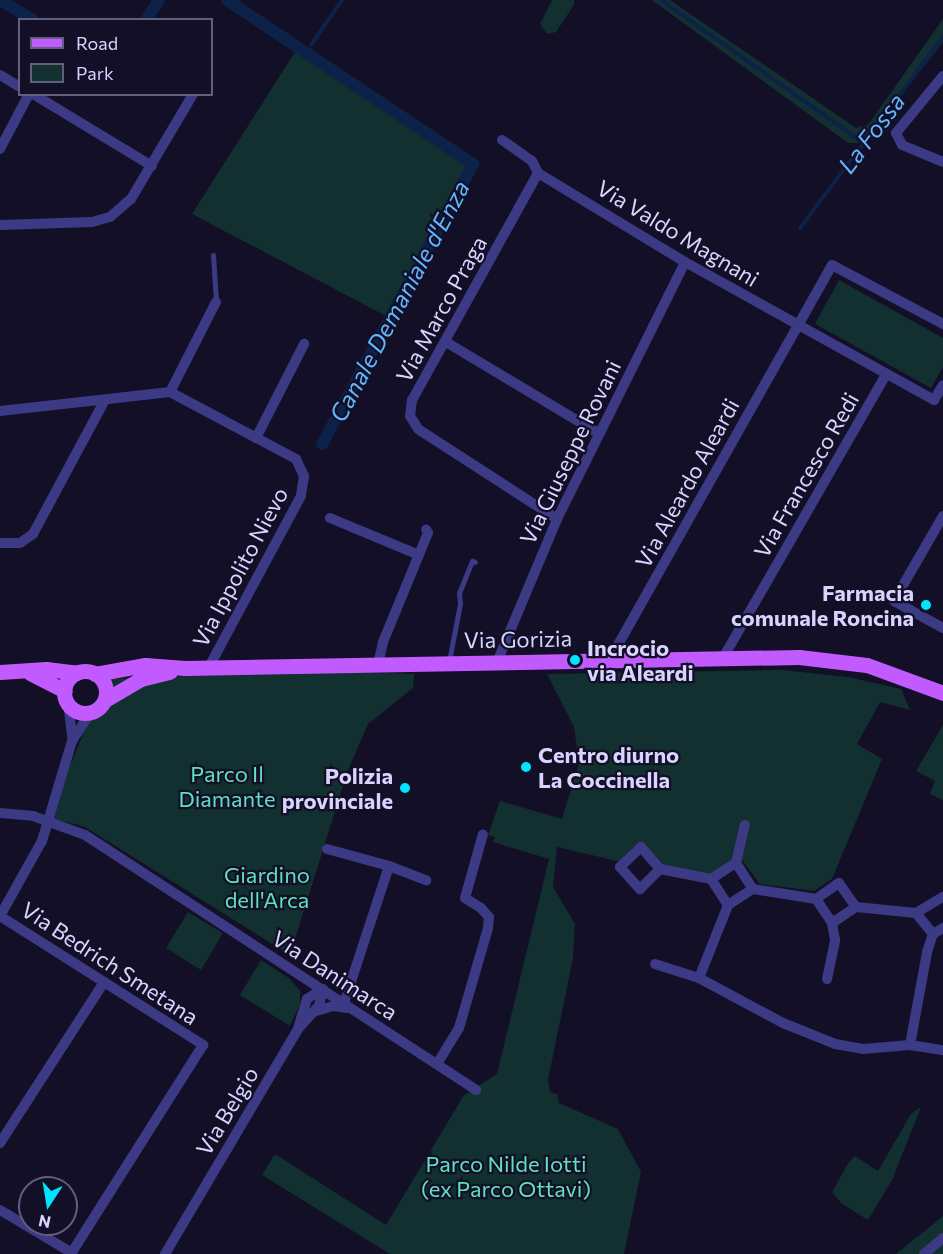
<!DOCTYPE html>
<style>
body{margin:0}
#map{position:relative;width:943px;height:1254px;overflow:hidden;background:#130f26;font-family:Commissioner,sans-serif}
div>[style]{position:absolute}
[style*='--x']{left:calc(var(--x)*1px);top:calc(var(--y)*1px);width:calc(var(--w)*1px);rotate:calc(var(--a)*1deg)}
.green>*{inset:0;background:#12302f}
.stream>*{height:4px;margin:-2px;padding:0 2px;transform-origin:2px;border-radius:2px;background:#0c2248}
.canal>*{height:12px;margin:-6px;padding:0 6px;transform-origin:6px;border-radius:6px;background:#0c2248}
.service>*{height:5px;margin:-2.5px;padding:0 2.5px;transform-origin:2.5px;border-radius:2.5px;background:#3d3a85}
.minor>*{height:10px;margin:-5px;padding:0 5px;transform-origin:5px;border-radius:5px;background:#3d3a85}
.primary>*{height:15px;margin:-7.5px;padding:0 7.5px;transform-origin:7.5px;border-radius:7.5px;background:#c25bff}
.primary>.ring{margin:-7.5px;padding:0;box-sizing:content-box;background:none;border:15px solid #c25bff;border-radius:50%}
.dots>*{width:16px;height:16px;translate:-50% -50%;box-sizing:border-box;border:3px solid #130f26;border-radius:50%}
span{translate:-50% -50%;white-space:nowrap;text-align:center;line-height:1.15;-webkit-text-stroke:4.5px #130f26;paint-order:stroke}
.street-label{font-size:22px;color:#d9d4ff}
.poi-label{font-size:22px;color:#d9d4ff;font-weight:700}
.right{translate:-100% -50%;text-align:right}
.left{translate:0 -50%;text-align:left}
.park-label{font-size:22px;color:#5fe0c0}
.water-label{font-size:24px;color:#62b6ff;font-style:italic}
.legend{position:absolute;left:18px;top:18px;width:195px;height:78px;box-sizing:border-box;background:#130f26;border:2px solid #625e7d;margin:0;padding:8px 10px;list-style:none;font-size:18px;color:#d9d4ff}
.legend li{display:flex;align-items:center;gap:12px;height:30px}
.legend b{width:30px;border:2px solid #625e7d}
.north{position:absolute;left:18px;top:1176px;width:60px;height:60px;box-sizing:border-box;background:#130f26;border:2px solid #625e7d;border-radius:50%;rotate:192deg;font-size:16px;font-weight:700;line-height:24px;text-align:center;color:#d9d4ff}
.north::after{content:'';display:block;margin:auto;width:21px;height:27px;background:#00e5ff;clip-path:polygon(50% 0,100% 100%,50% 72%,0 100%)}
</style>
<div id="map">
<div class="green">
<div style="clip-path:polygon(552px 0,574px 0,574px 5px,556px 32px,547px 34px,540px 24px)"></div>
<div style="clip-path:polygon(652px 0,670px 0,856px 128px,868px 125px,943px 19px,943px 42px,864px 143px,848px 143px)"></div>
<div style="clip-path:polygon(296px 41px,321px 57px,323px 65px,473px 164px,388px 317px,192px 214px,295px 52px,285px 45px)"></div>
<div style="clip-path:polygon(839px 280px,943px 338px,943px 367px,931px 388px,815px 324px)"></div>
<div style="clip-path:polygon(782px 670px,848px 677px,901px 689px,910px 710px,880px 702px,857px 744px,882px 759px,832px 879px,814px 891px,760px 884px,739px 856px,711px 879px,660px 869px,641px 848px,620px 867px,617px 861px,557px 847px,553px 887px,575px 924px,573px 958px,548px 1080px,550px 1092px,557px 1094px,559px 1103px,618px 1129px,641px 1172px,624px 1254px,390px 1254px,262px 1175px,275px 1154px,386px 1225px,464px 1095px,497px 1074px,549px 859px,493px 842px,495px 837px,488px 835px,500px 801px,562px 819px,579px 763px,574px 727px,547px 674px)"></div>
<div style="clip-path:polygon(315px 671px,414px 674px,413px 688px,368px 724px,348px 770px,290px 955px,85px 827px,54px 819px,67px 773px,106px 679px)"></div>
<div style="clip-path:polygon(943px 725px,943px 800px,930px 794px,935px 781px,916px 771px)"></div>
<div style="clip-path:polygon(188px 912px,223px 933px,201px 970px,166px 948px)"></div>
<div style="clip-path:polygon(261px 960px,289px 978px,300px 991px,300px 1004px,290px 1026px,240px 995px)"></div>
<div style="clip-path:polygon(921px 1107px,892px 1180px,868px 1220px,841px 1203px,832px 1192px,849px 1162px,855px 1156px,878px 1171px,911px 1114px)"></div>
<div style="clip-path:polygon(943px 1216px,943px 1254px,896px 1254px,937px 1221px)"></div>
</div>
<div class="stream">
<div style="--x:661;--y:0;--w:248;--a:35.2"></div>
<div style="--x:311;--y:45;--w:55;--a:-55.4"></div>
<div style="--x:800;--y:228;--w:239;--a:-53.2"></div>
</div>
<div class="canal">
<div style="--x:0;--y:0;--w:39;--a:31"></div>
<div style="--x:227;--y:0;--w:296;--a:33.7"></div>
<div style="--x:473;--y:164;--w:318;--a:118.3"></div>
<div style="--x:146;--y:20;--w:24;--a:-57"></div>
</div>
<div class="service">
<div style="--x:213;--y:255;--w:47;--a:86.3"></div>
<div style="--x:449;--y:661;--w:58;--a:-79.1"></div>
<div style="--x:460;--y:604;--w:11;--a:-95"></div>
<div style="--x:459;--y:593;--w:35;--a:-68"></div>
<div style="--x:472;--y:561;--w:3;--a:18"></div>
</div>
<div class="minor">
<div style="--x:0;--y:75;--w:23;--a:31"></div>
<div style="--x:943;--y:76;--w:74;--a:129.5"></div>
<div style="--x:896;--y:133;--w:13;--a:63"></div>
<div style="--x:902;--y:145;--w:44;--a:22.5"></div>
<div style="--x:33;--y:94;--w:139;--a:31.2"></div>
<div style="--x:502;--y:140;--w:37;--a:35"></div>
<div style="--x:532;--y:161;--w:13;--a:63"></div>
<div style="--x:538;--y:173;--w:260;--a:119"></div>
<div style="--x:412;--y:400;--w:16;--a:97"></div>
<div style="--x:410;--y:416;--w:15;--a:58"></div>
<div style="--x:418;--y:429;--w:166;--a:32.9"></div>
<div style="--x:0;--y:149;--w:62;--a:-62.2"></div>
<div style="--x:538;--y:173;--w:172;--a:31.2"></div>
<div style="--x:685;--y:262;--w:285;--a:29"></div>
<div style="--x:934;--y:400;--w:17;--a:-59"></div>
<div style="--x:0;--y:225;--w:92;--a:-1.9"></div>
<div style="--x:92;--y:222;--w:19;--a:-16"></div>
<div style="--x:110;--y:217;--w:28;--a:-41"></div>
<div style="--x:131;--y:199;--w:122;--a:-59.4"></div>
<div style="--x:446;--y:342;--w:177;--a:30.9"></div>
<div style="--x:170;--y:392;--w:101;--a:-62.9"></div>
<div style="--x:0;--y:411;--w:171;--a:-6.4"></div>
<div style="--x:170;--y:392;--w:143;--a:28"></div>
<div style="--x:296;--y:459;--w:19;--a:65"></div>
<div style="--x:304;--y:476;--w:20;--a:99"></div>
<div style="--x:301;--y:496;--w:194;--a:118.3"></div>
<div style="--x:256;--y:438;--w:106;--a:-62.9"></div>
<div style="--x:943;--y:516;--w:98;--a:120"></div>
<div style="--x:894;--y:601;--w:56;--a:28.9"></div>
<div style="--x:330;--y:518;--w:96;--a:22.6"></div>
<div style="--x:0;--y:543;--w:20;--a:0"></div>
<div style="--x:20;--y:543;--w:16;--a:-35"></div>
<div style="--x:33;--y:534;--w:152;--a:-61.8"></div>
<div style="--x:723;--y:658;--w:327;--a:-60.1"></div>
<div style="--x:610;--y:659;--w:452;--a:-60.6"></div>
<div style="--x:832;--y:265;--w:126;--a:28"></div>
<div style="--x:497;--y:662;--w:155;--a:-67.2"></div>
<div style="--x:557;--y:519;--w:287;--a:-63.5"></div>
<div style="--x:378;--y:664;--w:23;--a:-77"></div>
<div style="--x:383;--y:642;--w:118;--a:-67.6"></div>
<div style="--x:428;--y:533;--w:4;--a:-117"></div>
<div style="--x:68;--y:703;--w:34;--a:83"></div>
<div style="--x:0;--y:813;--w:33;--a:5"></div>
<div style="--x:33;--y:816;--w:55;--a:20.1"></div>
<div style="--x:85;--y:835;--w:467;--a:33.1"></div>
<div style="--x:327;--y:849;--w:64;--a:15.3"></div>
<div style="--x:736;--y:863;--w:39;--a:-77"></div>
<div style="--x:660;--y:869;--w:29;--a:-131"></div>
<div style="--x:641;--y:847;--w:29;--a:136"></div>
<div style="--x:620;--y:867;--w:30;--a:48"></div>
<div style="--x:640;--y:889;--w:28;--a:-45"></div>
<div style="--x:660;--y:869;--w:52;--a:11.1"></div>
<div style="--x:711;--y:879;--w:31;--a:57"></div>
<div style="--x:728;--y:905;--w:30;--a:-33"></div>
<div style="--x:753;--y:889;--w:64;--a:9"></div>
<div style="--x:816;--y:899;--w:29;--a:56"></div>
<div style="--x:832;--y:923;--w:29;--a:-34"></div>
<div style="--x:856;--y:907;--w:60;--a:5.7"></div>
<div style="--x:916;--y:913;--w:27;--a:51"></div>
<div style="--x:711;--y:879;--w:30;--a:-33"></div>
<div style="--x:736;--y:863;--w:31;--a:57"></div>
<div style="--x:816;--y:899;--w:28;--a:-35"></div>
<div style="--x:839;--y:883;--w:29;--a:55"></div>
<div style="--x:916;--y:913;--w:31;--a:-31"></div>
<div style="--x:0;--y:916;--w:241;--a:32.4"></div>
<div style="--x:203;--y:1045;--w:247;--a:122.3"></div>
<div style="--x:0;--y:916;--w:86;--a:-60.8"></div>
<div style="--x:42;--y:841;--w:104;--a:-73.3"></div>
<div style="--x:72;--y:741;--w:35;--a:-57"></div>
<div style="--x:655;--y:964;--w:46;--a:17.7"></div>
<div style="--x:699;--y:978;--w:95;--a:28.2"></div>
<div style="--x:783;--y:1023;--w:56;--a:22"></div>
<div style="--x:835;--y:1044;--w:28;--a:10"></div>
<div style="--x:863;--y:1049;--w:47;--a:-4.9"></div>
<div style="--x:910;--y:1045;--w:33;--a:9"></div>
<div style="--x:699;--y:978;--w:79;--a:-68.3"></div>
<div style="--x:827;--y:979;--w:40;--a:-78"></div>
<div style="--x:835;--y:940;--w:17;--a:-100"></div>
<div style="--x:344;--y:1003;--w:144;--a:-71.8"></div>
<div style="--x:389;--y:866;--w:40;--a:21"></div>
<div style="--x:316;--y:1011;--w:19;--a:-16"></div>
<div style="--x:334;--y:1006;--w:13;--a:9"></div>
<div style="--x:910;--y:1045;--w:95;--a:-79.6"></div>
<div style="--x:927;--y:952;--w:19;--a:-72"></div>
<div style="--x:933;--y:934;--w:12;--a:-31"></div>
<div style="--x:437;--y:1064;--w:42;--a:-58.6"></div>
<div style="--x:459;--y:1028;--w:104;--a:-73.8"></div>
<div style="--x:488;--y:928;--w:11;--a:-85"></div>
<div style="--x:489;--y:917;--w:12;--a:-132"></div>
<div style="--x:481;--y:908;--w:19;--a:-148"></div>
<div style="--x:465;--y:898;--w:66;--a:-74.3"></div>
<div style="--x:0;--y:1143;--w:192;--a:-57.1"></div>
<div style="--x:0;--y:1210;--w:84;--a:30.8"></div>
<div style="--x:165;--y:1254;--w:261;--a:-59.4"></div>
<div style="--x:298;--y:1029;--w:31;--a:-48"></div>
<div style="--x:319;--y:1006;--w:17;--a:-77"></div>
<div style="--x:323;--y:989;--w:19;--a:148"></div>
<div style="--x:307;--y:999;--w:31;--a:107"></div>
<div style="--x:924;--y:1254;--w:25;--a:-40"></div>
</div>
<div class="primary">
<div class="ring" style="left:64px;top:671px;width:27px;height:27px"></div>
<div style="--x:0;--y:672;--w:46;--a:-3.7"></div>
<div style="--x:46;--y:669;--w:31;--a:7"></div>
<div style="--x:30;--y:673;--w:39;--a:27"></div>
<div style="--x:95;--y:674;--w:51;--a:-10.2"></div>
<div style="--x:145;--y:665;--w:40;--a:4.3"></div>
<div style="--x:185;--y:668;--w:614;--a:-1.03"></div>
<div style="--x:799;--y:657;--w:68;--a:6.7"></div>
<div style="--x:867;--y:665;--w:81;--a:20.2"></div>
<div style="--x:105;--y:700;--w:42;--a:-30.3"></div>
<div style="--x:141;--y:679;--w:30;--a:-14"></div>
</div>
<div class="dots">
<div style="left:926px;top:605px;background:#00e5ff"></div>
<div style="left:575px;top:660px;background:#00e5ff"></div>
<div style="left:526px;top:767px;background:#00e5ff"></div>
<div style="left:405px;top:788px;background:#00e5ff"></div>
</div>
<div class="street-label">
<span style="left:678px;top:233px;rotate:31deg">Via Valdo Magnani</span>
<span style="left:441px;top:309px;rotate:-61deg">Via Marco Praga</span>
<span style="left:570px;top:452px;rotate:-64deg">Via Giuseppe Rovani</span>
<span style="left:806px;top:475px;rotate:-60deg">Via Francesco Redi</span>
<span style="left:687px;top:483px;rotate:-61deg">Via Aleardo Aleardi</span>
<span style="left:240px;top:567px;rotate:-62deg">Via Ippolito Nievo</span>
<span style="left:518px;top:639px;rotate:-1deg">Via Gorizia</span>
<span style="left:110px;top:963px;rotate:33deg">Via Bedrich Smetana</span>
<span style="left:335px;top:975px;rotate:33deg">Via Danimarca</span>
<span style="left:227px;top:1111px;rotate:-59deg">Via Belgio</span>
</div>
<div class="poi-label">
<span class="right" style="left:914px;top:605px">Farmacia<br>comunale Roncina</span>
<span class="left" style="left:587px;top:660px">Incrocio<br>via Aleardi</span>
<span class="left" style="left:538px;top:767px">Centro diurno<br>La Coccinella</span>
<span class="right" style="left:393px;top:788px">Polizia<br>provinciale</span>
</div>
<div class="park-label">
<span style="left:227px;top:786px">Parco Il<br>Diamante</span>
<span style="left:267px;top:887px">Giardino<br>dell'Arca</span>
<span style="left:506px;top:1176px">Parco Nilde Iotti<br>(ex Parco Ottavi)</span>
</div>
<div class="water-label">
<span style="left:871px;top:133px;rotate:-53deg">La Fossa</span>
<span style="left:399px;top:301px;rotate:-62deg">Canale Demaniale d'Enza</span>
</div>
<ul class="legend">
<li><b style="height:8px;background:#c25bff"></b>Road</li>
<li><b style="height:16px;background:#12302f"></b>Park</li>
</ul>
<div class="north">N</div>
</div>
